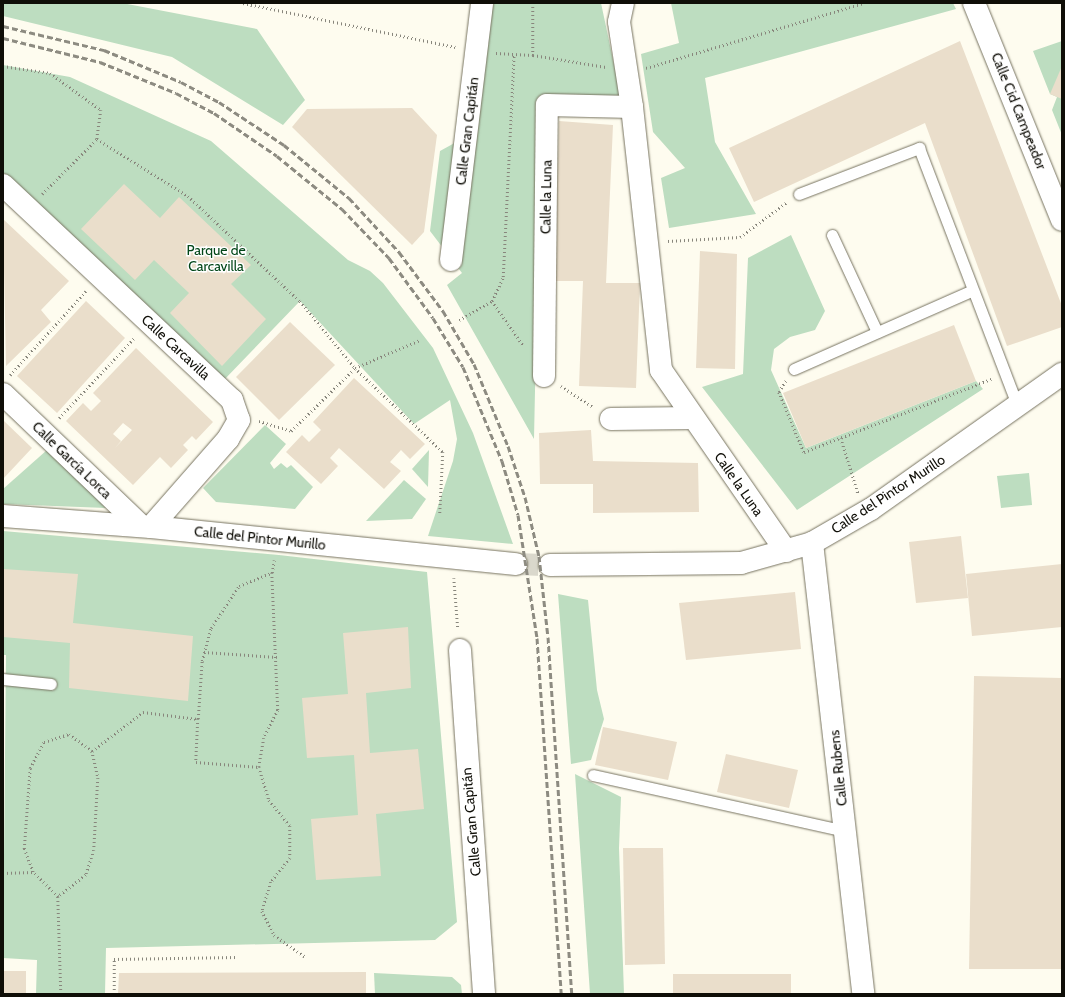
<!DOCTYPE html>
<meta charset="utf-8">
<style>
body{margin:0}
#map{position:relative;width:1065px;height:997px;overflow:hidden;background:#fefcef;font-family:Cabin,sans-serif}
div>[style]{position:absolute}
[style*='--x']{left:calc(var(--x)*1px);top:calc(var(--y)*1px);width:calc(var(--w)*1px);rotate:calc(var(--a)*1deg)}
.green>*{inset:0;background:#bdddc0}
.building>*{inset:0;background:#eadecb}
.street-tunnel>*{height:22px;margin-top:-11px;transform-origin:0;background:repeating-linear-gradient(90deg,#dad8cc 0 22px,transparent 0 33px)}
.path>*{height:2.5px;margin-top:-1.25px;transform-origin:0;background:repeating-linear-gradient(90deg,#88867c 0 1px,transparent 0 4px)}
.roads{filter:drop-shadow(0 0 1px #777360) drop-shadow(0 0 1px #777360)}
.lane>*{height:11px;margin:-5.5px;padding:0 5.5px;transform-origin:5.5px;border-radius:5.5px;background:#fff}
.street>*{height:22px;margin:-11px;padding:0 11px;transform-origin:11px;border-radius:11px;background:#fff}
.rail>*{height:3px;margin-top:-1.5px;transform-origin:0;background:repeating-linear-gradient(90deg,#8d8b81 0 6px,transparent 0 9px)}
span{translate:-50% -50%;white-space:nowrap;text-align:center;line-height:1.15;-webkit-text-stroke:3px #fff;paint-order:stroke}
.street-label{font-size:14px;color:#0f0e07}
.park-label{font-size:14px;color:#024618}
.frame{position:absolute;inset:0;border:4px solid #0f0e07;pointer-events:none}
</style>
<div id="map">
<div class="green">
<div style="clip-path:polygon(3px 3px,122px 3px,257px 29px,305px 100px,283px 125px,172px 57px,3px 16px)"></div>
<div style="clip-path:polygon(494px 3px,601px 3px,622px 102px,541px 103px,534px 439px,447px 285px,462px 273px,430px 231px,440px 151px,460px 140px)"></div>
<div style="clip-path:polygon(671px 3px,953px 3px,956px 9px,705px 78px,715px 142px,756px 214px,669px 228px,661px 178px,685px 168px,653px 132px,641px 54px,679px 43px)"></div>
<div style="clip-path:polygon(1062px 41px,1062px 135px,1052px 110px,1057px 97px,1050px 94px,1033px 51px)"></div>
<div style="clip-path:polygon(3px 65px,70px 77px,211px 141px,348px 260px,370px 271px,383px 283px,433px 348px,473px 433px,513px 544px,428px 536px,453px 461px,457px 439px,450px 400px,414px 424px,300px 301px,223px 381px,41px 210px,3px 172px)"></div>
<div style="clip-path:polygon(791px 235px,825px 311px,815px 330px,790px 337px,774px 349px,771px 370px,806px 448px,976px 381px,983px 389px,797px 510px,702px 387px,743px 374px,748px 258px)"></div>
<div style="clip-path:polygon(265px 425px,286px 444px,270px 463px,274px 469px,281px 463px,287px 468px,291px 465px,313px 487px,295px 509px,216px 502px,203px 488px)"></div>
<div style="clip-path:polygon(47px 450px,106px 508px,3px 504px,3px 489px)"></div>
<div style="clip-path:polygon(429px 450px,428px 487px,412px 469px)"></div>
<div style="clip-path:polygon(1029px 473px,1032px 505px,1001px 508px,997px 476px)"></div>
<div style="clip-path:polygon(404px 480px,426px 499px,412px 519px,366px 521px)"></div>
<div style="clip-path:polygon(3px 531px,279px 555px,427px 572px,457px 922px,435px 940px,106px 948px,105px 994px,36px 994px,37px 960px,3px 958px,6px 655px,3px 655px)"></div>
<div style="clip-path:polygon(558px 594px,588px 600px,597px 690px,604px 719px,591px 760px,571px 764px)"></div>
<div style="clip-path:polygon(575px 774px,621px 797px,619px 848px,624px 994px,590px 994px)"></div>
<div style="clip-path:polygon(374px 973px,452px 977px,461px 985px,462px 994px,375px 994px)"></div>
</div>
<div class="building">
<div style="clip-path:polygon(960px 41px,1062px 306px,1062px 327px,1007px 346px,925px 123px,754px 202px,729px 148px)"></div>
<div style="clip-path:polygon(1062px 66px,1062px 99px,1050px 94px)"></div>
<div style="clip-path:polygon(412px 108px,437px 135px,424px 232px,412px 245px,292px 127px,307px 109px)"></div>
<div style="clip-path:polygon(559px 121px,613px 125px,606px 283px,640px 283px,636px 388px,579px 386px,583px 281px,555px 281px)"></div>
<div style="clip-path:polygon(124px 184px,160px 218px,179px 197px,251px 265px,231px 284px,266px 319px,222px 366px,170px 313px,189px 293px,172px 277px,154px 260px,135px 280px,81px 229px)"></div>
<div style="clip-path:polygon(3px 219px,69px 281px,41px 310px,51px 322px,6px 366px)"></div>
<div style="clip-path:polygon(700px 251px,737px 254px,735px 369px,696px 368px)"></div>
<div style="clip-path:polygon(86px 301px,125px 338px,57px 413px,17px 376px)"></div>
<div style="clip-path:polygon(290px 322px,335px 365px,279px 420px,236px 377px)"></div>
<div style="clip-path:polygon(954px 325px,976px 381px,806px 448px,783px 393px)"></div>
<div style="clip-path:polygon(evenodd,136px 348px,213px 422px,196px 440px,192px 436px,183px 445px,188px 450px,171px 468px,160px 457px,133px 485px,66px 421px,83px 403px,91px 411px,101px 401px,93px 393px,136px 348px,123px 423px,132px 430px,115px 448px,121px 441px,113px 434px,123px 423px)"></div>
<div style="clip-path:polygon(354px 378px,425px 444px,410px 459px,401px 450px,390px 462px,401px 471px,384px 489px,339px 448px,330px 458px,338px 466px,321px 484px,286px 452px,302px 435px,309px 442px,321px 430px,313px 422px)"></div>
<div style="clip-path:polygon(3px 420px,32px 448px,3px 479px)"></div>
<div style="clip-path:polygon(591px 430px,593px 461px,698px 463px,699px 512px,593px 513px,593px 484px,540px 484px,539px 433px)"></div>
<div style="clip-path:polygon(961px 536px,968px 598px,916px 603px,909px 542px)"></div>
<div style="clip-path:polygon(1062px 564px,1062px 627px,972px 636px,966px 574px)"></div>
<div style="clip-path:polygon(3px 569px,78px 574px,73px 623px,193px 636px,188px 701px,69px 688px,70px 643px,3px 637px)"></div>
<div style="clip-path:polygon(795px 592px,801px 649px,686px 660px,679px 603px)"></div>
<div style="clip-path:polygon(408px 627px,411px 688px,366px 693px,370px 753px,418px 749px,424px 809px,376px 814px,381px 876px,316px 880px,311px 819px,358px 815px,354px 755px,307px 758px,302px 698px,348px 694px,343px 633px)"></div>
<div style="clip-path:polygon(974px 676px,1062px 678px,1062px 969px,969px 969px)"></div>
<div style="clip-path:polygon(603px 727px,677px 742px,668px 780px,595px 765px)"></div>
<div style="clip-path:polygon(726px 754px,798px 770px,789px 808px,717px 792px)"></div>
<div style="clip-path:polygon(623px 848px,663px 848px,665px 964px,625px 965px)"></div>
<div style="clip-path:polygon(3px 971px,26px 971px,26px 994px,3px 994px)"></div>
<div style="clip-path:polygon(366px 972px,366px 994px,118px 994px,119px 973px)"></div>
<div style="clip-path:polygon(673px 974px,791px 974px,791px 994px,673px 994px)"></div>
</div>
<div class="street-tunnel">
<div style="--x:516;--y:564;--w:34;--a:2"></div>
</div>
<div class="path">
<div style="--x:243;--y:3;--w:217;--a:11.7"></div>
<div style="--x:533;--y:3;--w:52;--a:90"></div>
<div style="--x:496;--y:53;--w:37;--a:3"></div>
<div style="--x:533;--y:55;--w:74;--a:9.3"></div>
<div style="--x:3;--y:66;--w:48;--a:8.5"></div>
<div style="--x:50;--y:73;--w:63;--a:36"></div>
<div style="--x:101;--y:110;--w:29;--a:98"></div>
<div style="--x:646;--y:68;--w:227;--a:-16.6"></div>
<div style="--x:42;--y:194;--w:78;--a:-45"></div>
<div style="--x:97;--y:139;--w:107;--a:32.1"></div>
<div style="--x:188;--y:196;--w:154;--a:43.2"></div>
<div style="--x:300;--y:301;--w:87;--a:50.6"></div>
<div style="--x:355;--y:368;--w:122;--a:43.7"></div>
<div style="--x:443;--y:452;--w:61;--a:92.8"></div>
<div style="--x:668;--y:241;--w:72;--a:-3.2"></div>
<div style="--x:740;--y:237;--w:59;--a:-36.7"></div>
<div style="--x:492;--y:301;--w:54;--a:54.8"></div>
<div style="--x:459;--y:320;--w:38;--a:-30"></div>
<div style="--x:492;--y:301;--w:26;--a:-65"></div>
<div style="--x:503;--y:277;--w:222;--a:-87.2"></div>
<div style="--x:10;--y:375;--w:113;--a:-47.9"></div>
<div style="--x:786;--y:381;--w:13;--a:122"></div>
<div style="--x:779;--y:392;--w:65;--a:67.4"></div>
<div style="--x:804;--y:452;--w:201;--a:-21.3"></div>
<div style="--x:561;--y:386;--w:38;--a:33"></div>
<div style="--x:59;--y:418;--w:111;--a:-46.8"></div>
<div style="--x:259;--y:421;--w:34;--a:17"></div>
<div style="--x:291;--y:431;--w:90;--a:-44.5"></div>
<div style="--x:355;--y:368;--w:71;--a:-23.3"></div>
<div style="--x:841;--y:438;--w:58;--a:72.8"></div>
<div style="--x:272;--y:573;--w:137;--a:87.5"></div>
<div style="--x:278;--y:710;--w:31;--a:117"></div>
<div style="--x:264;--y:738;--w:29;--a:100"></div>
<div style="--x:259;--y:767;--w:34;--a:73"></div>
<div style="--x:269;--y:800;--w:33;--a:51"></div>
<div style="--x:290;--y:826;--w:32;--a:90"></div>
<div style="--x:290;--y:858;--w:31;--a:128"></div>
<div style="--x:271;--y:882;--w:30;--a:107"></div>
<div style="--x:262;--y:911;--w:27;--a:63"></div>
<div style="--x:274;--y:935;--w:39;--a:35"></div>
<div style="--x:454;--y:578;--w:51;--a:85.5"></div>
<div style="--x:204;--y:652;--w:73;--a:3.9"></div>
<div style="--x:198;--y:719;--w:43;--a:92.7"></div>
<div style="--x:196;--y:762;--w:63;--a:4.5"></div>
<div style="--x:69;--y:734;--w:29;--a:36"></div>
<div style="--x:92;--y:751;--w:28;--a:77"></div>
<div style="--x:98;--y:778;--w:72;--a:93.2"></div>
<div style="--x:94;--y:850;--w:26;--a:108"></div>
<div style="--x:86;--y:875;--w:36;--a:142"></div>
<div style="--x:58;--y:897;--w:35;--a:-135"></div>
<div style="--x:33;--y:872;--w:25;--a:-111"></div>
<div style="--x:24;--y:849;--w:81;--a:-85.8"></div>
<div style="--x:30;--y:768;--w:30;--a:-62"></div>
<div style="--x:44;--y:742;--w:26;--a:-18"></div>
<div style="--x:92;--y:751;--w:64;--a:-37.4"></div>
<div style="--x:143;--y:712;--w:55;--a:7.3"></div>
<div style="--x:198;--y:719;--w:58;--a:-86.1"></div>
<div style="--x:202;--y:661;--w:34;--a:-75"></div>
<div style="--x:211;--y:628;--w:50;--a:-56.3"></div>
<div style="--x:239;--y:586;--w:35;--a:-22"></div>
<div style="--x:272;--y:573;--w:13;--a:-81"></div>
<div style="--x:3;--y:873;--w:30;--a:-2"></div>
<div style="--x:58;--y:897;--w:97;--a:88.2"></div>
<div style="--x:114;--y:994;--w:35;--a:-90"></div>
<div style="--x:114;--y:959;--w:124;--a:-0.9"></div>
</div>
<div class="roads">
<div class="lane">
<div style="--x:799;--y:194;--w:129;--a:-21"></div>
<div style="--x:919;--y:148;--w:275;--a:69.1"></div>
<div style="--x:832;--y:235;--w:107;--a:65.1"></div>
<div style="--x:794;--y:369;--w:193;--a:-23.8"></div>
<div style="--x:3;--y:679;--w:48;--a:5.9"></div>
<div style="--x:593;--y:775;--w:258;--a:12.5"></div>
</div>
<div class="street">
<div style="--x:623;--y:3;--w:19;--a:102"></div>
<div style="--x:619;--y:22;--w:86;--a:81.3"></div>
<div style="--x:632;--y:107;--w:265;--a:83.7"></div>
<div style="--x:661;--y:370;--w:220;--a:55.4"></div>
<div style="--x:974;--y:3;--w:234;--a:67.9"></div>
<div style="--x:3;--y:185;--w:314;--a:43.2"></div>
<div style="--x:232;--y:400;--w:21;--a:71"></div>
<div style="--x:239;--y:420;--w:22;--a:120"></div>
<div style="--x:228;--y:439;--w:117;--a:131.2"></div>
<div style="--x:451;--y:260;--w:259;--a:-83.1"></div>
<div style="--x:544;--y:376;--w:271;--a:-89.4"></div>
<div style="--x:547;--y:105;--w:85;--a:1.3"></div>
<div style="--x:3;--y:394;--w:191;--a:43.7"></div>
<div style="--x:611;--y:419;--w:82;--a:-0.7"></div>
<div style="--x:3;--y:516;--w:148;--a:4.3"></div>
<div style="--x:151;--y:527;--w:367;--a:5.8"></div>
<div style="--x:812;--y:543;--w:454;--a:83.5"></div>
<div style="--x:550;--y:565;--w:191;--a:-0.6"></div>
<div style="--x:741;--y:563;--w:74;--a:-15.7"></div>
<div style="--x:812;--y:543;--w:68;--a:-30"></div>
<div style="--x:871;--y:509;--w:234;--a:-35.3"></div>
<div style="--x:460;--y:650;--w:345;--a:86"></div>
</div>
</div>
<div class="rail">
<div style="--x:3;--y:26;--w:104;--a:13.4"></div>
<div style="--x:104;--y:50;--w:83;--a:22.6"></div>
<div style="--x:181;--y:82;--w:43;--a:27.8"></div>
<div style="--x:219;--y:102;--w:78;--a:33.5"></div>
<div style="--x:284;--y:145;--w:84;--a:39.2"></div>
<div style="--x:349;--y:198;--w:74;--a:47.2"></div>
<div style="--x:399;--y:252;--w:74;--a:53.3"></div>
<div style="--x:443;--y:311;--w:61;--a:59.7"></div>
<div style="--x:474;--y:364;--w:89;--a:67.5"></div>
<div style="--x:508;--y:446;--w:54;--a:71.6"></div>
<div style="--x:525;--y:497;--w:61;--a:76.7"></div>
<div style="--x:539;--y:556;--w:81;--a:83.7"></div>
<div style="--x:548;--y:637;--w:358;--a:86.2"></div>
<div style="--x:3;--y:38;--w:100;--a:13.9"></div>
<div style="--x:100;--y:62;--w:82;--a:22.2"></div>
<div style="--x:176;--y:93;--w:43;--a:27.8"></div>
<div style="--x:214;--y:113;--w:76;--a:34.3"></div>
<div style="--x:277;--y:156;--w:84;--a:39.2"></div>
<div style="--x:342;--y:209;--w:68;--a:46.2"></div>
<div style="--x:389;--y:258;--w:74;--a:53.7"></div>
<div style="--x:433;--y:318;--w:57;--a:58.5"></div>
<div style="--x:463;--y:367;--w:102;--a:67.5"></div>
<div style="--x:502;--y:461;--w:56;--a:73.5"></div>
<div style="--x:518;--y:515;--w:124;--a:81.2"></div>
<div style="--x:537;--y:638;--w:357;--a:86.1"></div>
</div>
<div class="street-label">
<span style="left:1019px;top:111px;rotate:68deg">Calle Cid Campeador</span>
<span style="left:467px;top:131px;rotate:-83deg">Calle Gran Capitán</span>
<span style="left:546px;top:197px;rotate:-89deg">Calle la Luna</span>
<span style="left:176px;top:347px;rotate:43deg">Calle Carcavilla</span>
<span style="left:72px;top:460px;rotate:44deg">Calle García Lorca</span>
<span style="left:739px;top:484px;rotate:55deg">Calle la Luna</span>
<span style="left:888px;top:494px;rotate:-33deg">Calle del Pintor Murillo</span>
<span style="left:260px;top:538px;rotate:6deg">Calle del Pintor Murillo</span>
<span style="left:838px;top:768px;rotate:-96deg">Calle Rubens</span>
<span style="left:471px;top:822px;rotate:-95deg">Calle Gran Capitán</span>
</div>
<div class="park-label">
<span style="left:216px;top:258px">Parque de<br>Carcavilla</span>
</div>
<div class="frame"></div>
</div>
